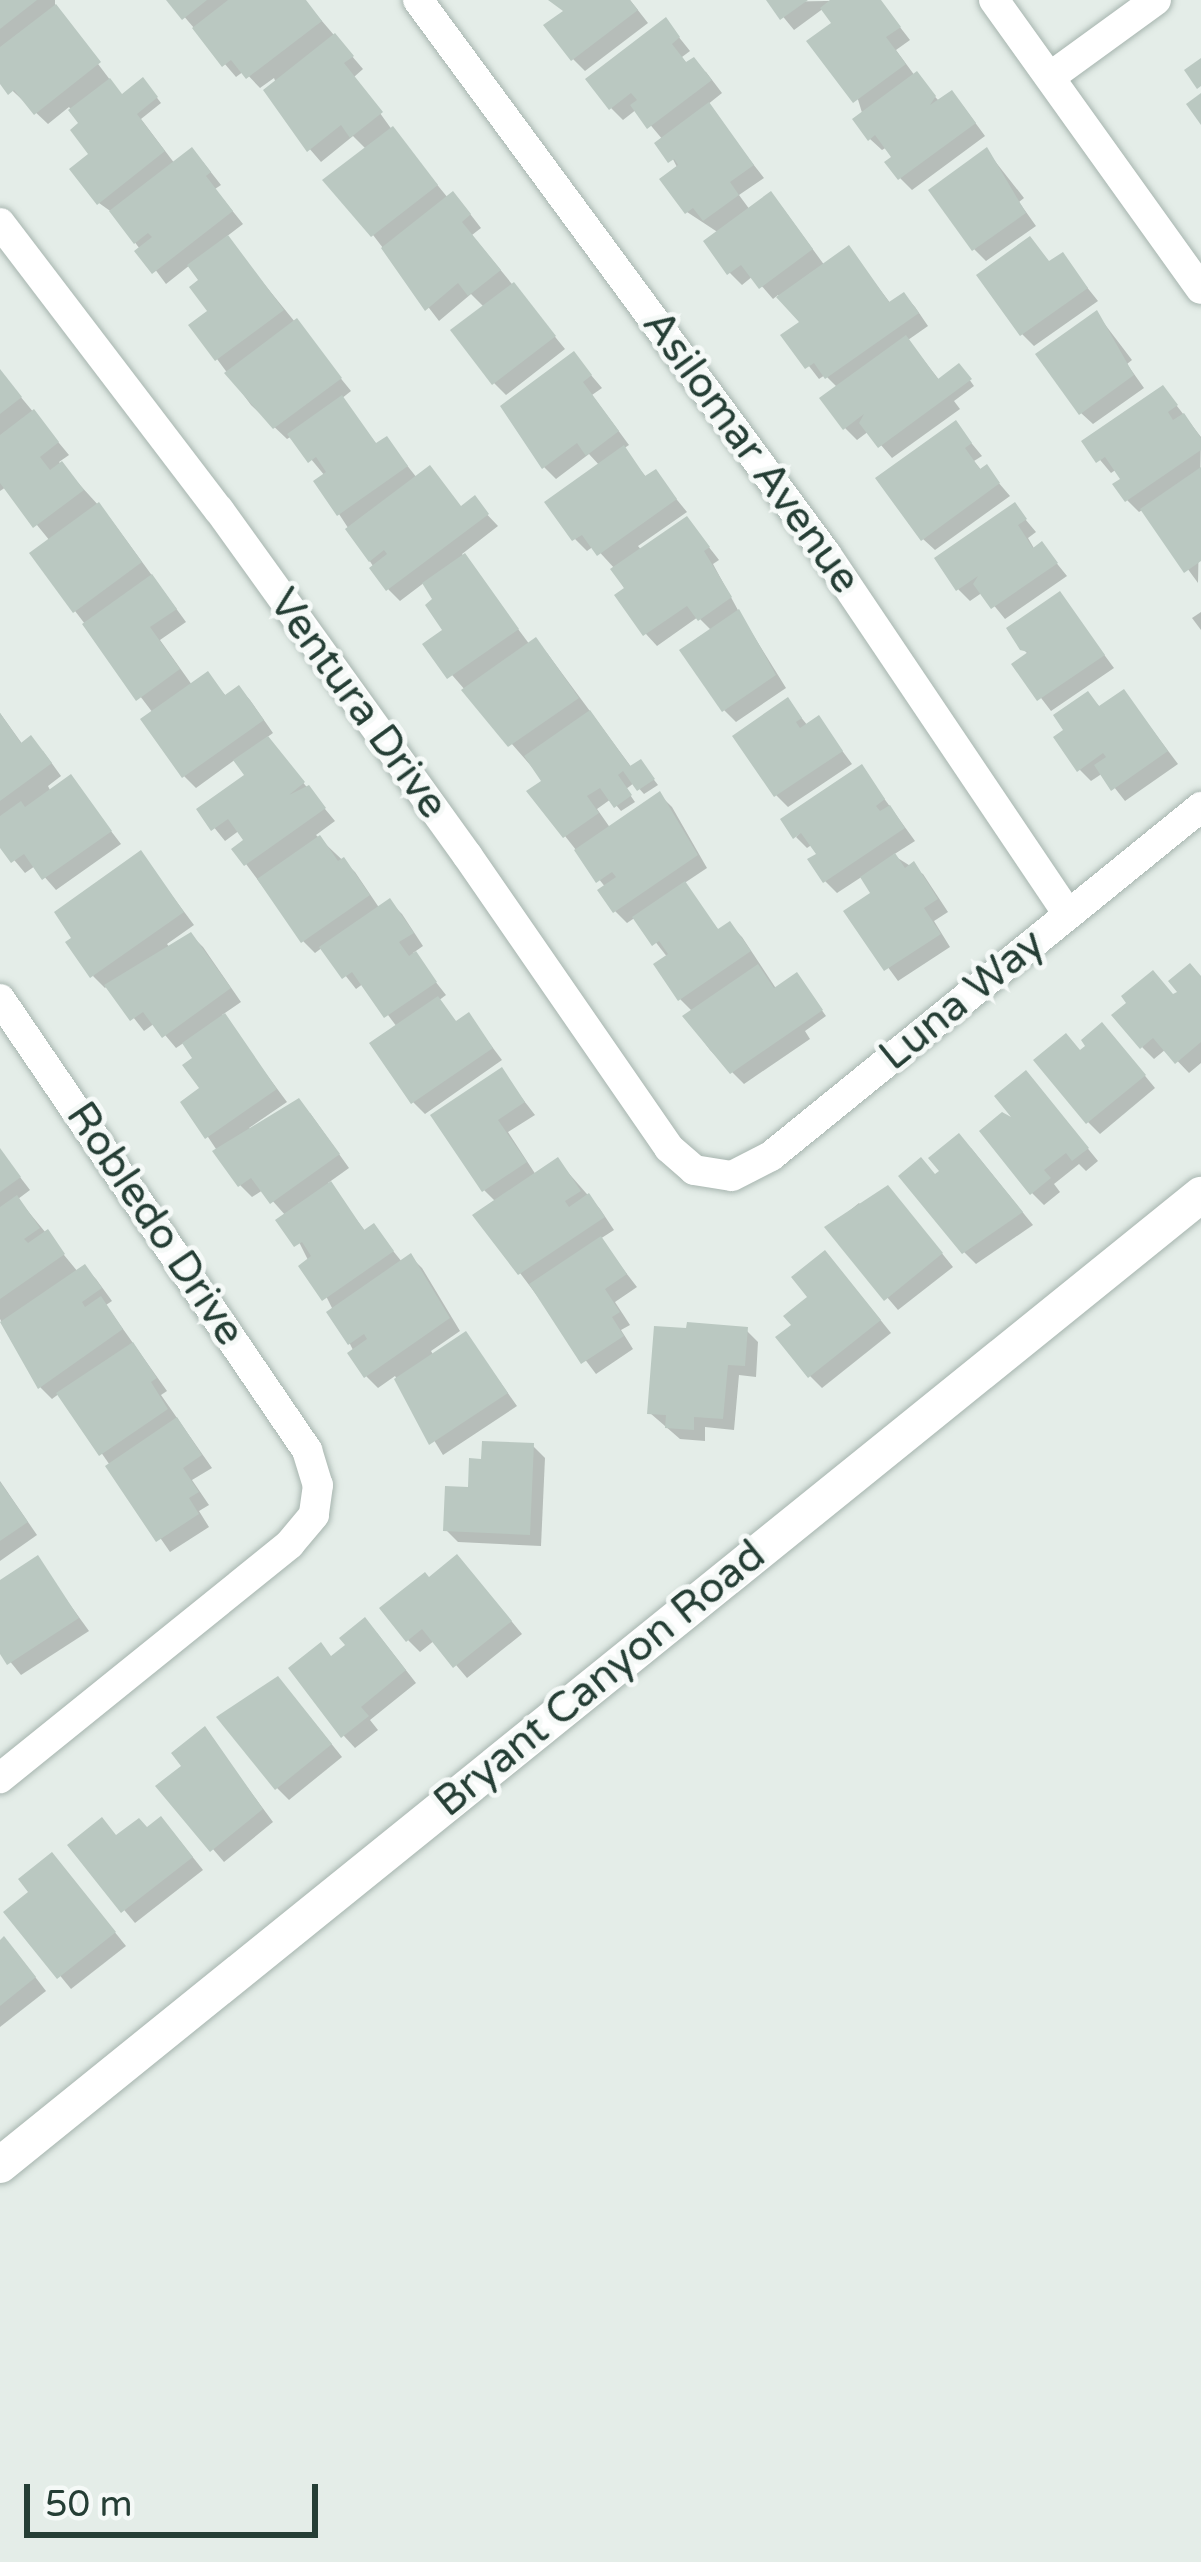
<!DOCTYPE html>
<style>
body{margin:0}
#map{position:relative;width:1201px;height:2562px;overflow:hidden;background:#e4ede8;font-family:"Varela Round",sans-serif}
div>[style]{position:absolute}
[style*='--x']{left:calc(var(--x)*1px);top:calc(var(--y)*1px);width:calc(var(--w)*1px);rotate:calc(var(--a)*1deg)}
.shadow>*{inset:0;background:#0003}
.building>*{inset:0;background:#bac8c1}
.roads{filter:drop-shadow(0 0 3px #a7b5af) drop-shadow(0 0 3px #a7b5af)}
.minor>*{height:30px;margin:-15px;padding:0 15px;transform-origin:15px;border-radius:15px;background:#fff}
.tertiary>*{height:36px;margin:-18px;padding:0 18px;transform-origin:18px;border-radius:18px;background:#fff}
span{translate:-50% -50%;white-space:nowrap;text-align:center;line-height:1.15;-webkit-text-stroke:10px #f5f9f7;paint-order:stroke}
.street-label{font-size:42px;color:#253e35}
.scale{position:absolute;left:24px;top:2484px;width:294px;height:54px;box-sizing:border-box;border:6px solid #253e35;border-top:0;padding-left:15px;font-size:36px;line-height:42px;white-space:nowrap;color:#253e35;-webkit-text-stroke:9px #f5f9f7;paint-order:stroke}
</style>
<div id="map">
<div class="shadow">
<div style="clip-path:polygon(0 0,55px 0,55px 7px,123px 97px,148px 86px,161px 103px,141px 119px,175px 164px,203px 162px,221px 185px,215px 189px,243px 224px,226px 237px,351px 391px,341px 399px,378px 446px,387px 440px,417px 478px,462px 508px,480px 507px,498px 526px,462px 554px,530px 645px,547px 653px,632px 768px,645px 768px,658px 785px,644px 794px,634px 783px,626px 789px,635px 802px,621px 811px,611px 799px,597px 809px,611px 829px,660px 795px,672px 807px,707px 868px,683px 884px,720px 932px,730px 925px,742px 937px,777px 990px,801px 981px,826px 1016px,805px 1031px,810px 1039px,744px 1084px,710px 1050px,686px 1017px,693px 1012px,680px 999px,668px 958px,636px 917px,627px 923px,615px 911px,606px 888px,565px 836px,545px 782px,426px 645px,446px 630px,425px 582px,400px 601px,388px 589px,339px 514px,325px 476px,292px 436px,287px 439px,251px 405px,217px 359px,202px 281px,190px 265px,166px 284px,113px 213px,99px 203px,82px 124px,69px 107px,48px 124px,0 79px)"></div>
<div style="clip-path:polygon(170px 0,304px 0,363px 69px,354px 77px,390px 127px,448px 198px,464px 206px,481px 228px,472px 235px,565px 349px,506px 395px,494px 383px,485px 308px,471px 294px,439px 321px,373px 235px,367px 150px,353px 136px,321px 162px,295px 132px,274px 78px,260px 88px,244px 71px,236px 77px)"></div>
<div style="clip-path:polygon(554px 0,630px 0,648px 23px,585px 71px,573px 59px,567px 12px)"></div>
<div style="clip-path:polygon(879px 0,910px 40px,896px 50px,915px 76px,940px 102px,963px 106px,985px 136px,912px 190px,900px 178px,887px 147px,882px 150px,870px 139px,835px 24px,824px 8px,794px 30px,771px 2px)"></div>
<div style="clip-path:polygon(666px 21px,690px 51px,682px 57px,688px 65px,706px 72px,722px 93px,707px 105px,764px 178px,739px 195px,750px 210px,782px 207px,825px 266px,849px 249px,891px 304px,904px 295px,915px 307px,928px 326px,908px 340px,940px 381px,964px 372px,974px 386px,954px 401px,960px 409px,892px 458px,869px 431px,857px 440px,845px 428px,838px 388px,825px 375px,819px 379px,785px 335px,801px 324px,778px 295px,773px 299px,753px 276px,742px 285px,730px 273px,707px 241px,719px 233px,687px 212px,678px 169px,663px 140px,637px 109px,623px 120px,611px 108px)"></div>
<div style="clip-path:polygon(987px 151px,1024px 198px,1019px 202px,1036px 226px,986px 261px,974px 249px)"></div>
<div style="clip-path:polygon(1030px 240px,1051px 264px,1062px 256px,1098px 301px,1034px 346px,1022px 334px)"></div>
<div style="clip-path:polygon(1097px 314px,1132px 360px,1127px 364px,1144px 388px,1093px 424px,1081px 413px)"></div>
<div style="clip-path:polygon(574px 355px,602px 388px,592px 395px,629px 445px,623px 449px,647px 478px,655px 473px,687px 512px,638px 546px,642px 551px,687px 519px,719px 560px,713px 564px,739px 612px,786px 688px,736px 722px,724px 710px,712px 631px,698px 617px,657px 646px,646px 634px,615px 569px,594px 546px,587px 551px,575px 539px,600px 466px,589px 454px,556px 479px,544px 467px)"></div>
<div style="clip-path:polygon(0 372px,69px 455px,59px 462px,110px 518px,186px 622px,160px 640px,192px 685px,207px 675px,227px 697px,239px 688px,250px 700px,273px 733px,266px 738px,335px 821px,316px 835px,355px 872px,380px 909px,390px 902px,402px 914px,423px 946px,413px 953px,446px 995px,438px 1001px,458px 1024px,469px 1016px,502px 1060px,425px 1114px,413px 1102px,397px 1027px,364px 983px,356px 989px,323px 947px,315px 953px,303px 941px,246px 864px,248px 841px,240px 830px,225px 841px,200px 810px,248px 776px,236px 759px,196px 788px,184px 776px,153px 713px,75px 611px,50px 541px,6px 487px,0 491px)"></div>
<div style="clip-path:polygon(1163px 388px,1201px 437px,1198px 583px,1144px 509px,1139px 512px,1127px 500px,1117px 469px,1111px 473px,1085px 442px)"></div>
<div style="clip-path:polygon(955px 423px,982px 456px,974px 461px,982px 471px,986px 468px,1010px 496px,935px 550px,923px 539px)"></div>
<div style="clip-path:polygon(1014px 506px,1036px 532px,1028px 538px,1035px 550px,1042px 545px,1067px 576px,1005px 619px,983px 592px,970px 601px,958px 589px)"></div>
<div style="clip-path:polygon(1060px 595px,1114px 668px,1051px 711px,1015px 664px,1029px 655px,1022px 648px)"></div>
<div style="clip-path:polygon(1201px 612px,1201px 630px,1192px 618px)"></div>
<div style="clip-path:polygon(1124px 692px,1178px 764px,1125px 801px,1103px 773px,1091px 781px,1080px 770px,1067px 731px,1088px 695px,1101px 708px)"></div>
<div style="clip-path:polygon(788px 701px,808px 726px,818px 718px,852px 764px,788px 807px,776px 795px)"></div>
<div style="clip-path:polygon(0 713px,23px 745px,43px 751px,61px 776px,48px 786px,50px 790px,70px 778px,121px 844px,56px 890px,35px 866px,25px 873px,0 843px)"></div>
<div style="clip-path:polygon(862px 768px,915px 841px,893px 855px,923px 874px,948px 912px,934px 921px,950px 947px,898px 981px,847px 911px,875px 893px,863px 876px,837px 893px,825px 881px,813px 844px,807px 848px,796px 837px)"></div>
<div style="clip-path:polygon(141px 854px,194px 925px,167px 944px,170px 948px,191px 935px,203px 947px,241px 1002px,222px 1015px,287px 1102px,249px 1128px,254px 1133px,310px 1113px,349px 1168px,328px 1183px,366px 1232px,374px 1227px,402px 1262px,410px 1256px,422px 1268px,460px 1331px,431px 1351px,434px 1356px,466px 1334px,517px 1406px,443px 1455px,395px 1376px,378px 1388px,366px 1376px,286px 1216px,263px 1190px,252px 1197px,240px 1185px,208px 1137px,196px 1059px,185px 1042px,176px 1048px,155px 1023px,144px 1031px,108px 985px,105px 988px,93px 976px)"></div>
<div style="clip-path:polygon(1201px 978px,1201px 1063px,1189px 1073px,1166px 1049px,1154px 1059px,1142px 1047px,1174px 998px)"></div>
<div style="clip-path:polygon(1114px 1038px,1155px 1088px,1100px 1134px,1088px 1122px,1081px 1053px)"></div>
<div style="clip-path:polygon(501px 1071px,535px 1115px,508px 1132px,536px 1175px,558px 1161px,600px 1209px,614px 1230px,600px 1239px,637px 1287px,615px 1302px,630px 1325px,621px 1330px,633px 1349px,596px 1374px,520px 1273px,496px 1202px,484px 1190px)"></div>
<div style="clip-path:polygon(1037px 1086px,1098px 1161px,1086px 1171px,1079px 1164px,1054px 1184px,1060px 1192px,1044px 1205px,1032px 1193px,1022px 1125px)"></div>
<div style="clip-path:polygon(971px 1148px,1033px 1225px,976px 1264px,964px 1252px,936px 1177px)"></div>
<div style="clip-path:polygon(0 1151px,30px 1190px,18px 1199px,78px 1272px,84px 1267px,96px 1279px,112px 1301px,106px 1305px,167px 1391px,161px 1395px,212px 1468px,192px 1480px,209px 1505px,199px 1511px,209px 1527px,170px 1552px,60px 1393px,52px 1399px,40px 1387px,0 1319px)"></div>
<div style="clip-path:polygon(899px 1200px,953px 1267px,898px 1310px,828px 1228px,859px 1203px,864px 1208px)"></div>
<div style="clip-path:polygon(836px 1265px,891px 1333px,822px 1388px,810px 1376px,795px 1325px)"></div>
<div style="clip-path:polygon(746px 1330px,758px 1342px,756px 1377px,739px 1375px,734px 1430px,705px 1427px,705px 1441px,680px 1439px,650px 1413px)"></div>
<div style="clip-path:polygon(533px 1446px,545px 1458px,541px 1546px,458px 1542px,446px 1530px,484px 1462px)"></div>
<div style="clip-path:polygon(0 1481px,37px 1535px,0 1561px)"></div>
<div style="clip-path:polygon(37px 1559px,89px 1631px,21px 1675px,0 1649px,0 1584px)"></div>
<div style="clip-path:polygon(469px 1570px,522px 1634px,467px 1678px,435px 1640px,420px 1652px,408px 1640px,429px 1580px)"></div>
<div style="clip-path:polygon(377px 1633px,416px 1683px,370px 1720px,378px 1730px,355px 1748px,344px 1736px,333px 1658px)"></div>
<div style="clip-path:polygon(289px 1691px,342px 1757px,289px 1800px,277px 1788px)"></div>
<div style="clip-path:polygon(205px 1730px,273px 1822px,224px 1862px,160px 1787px,185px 1766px)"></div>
<div style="clip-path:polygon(147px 1830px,172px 1831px,203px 1870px,135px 1923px,71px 1846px)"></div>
<div style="clip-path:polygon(63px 1868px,126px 1946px,71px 1989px,8px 1912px)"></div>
<div style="clip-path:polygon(0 1943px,16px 1952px,46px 1991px,0 2027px)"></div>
</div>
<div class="building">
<div style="clip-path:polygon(0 0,37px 0,0 29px)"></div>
<div style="clip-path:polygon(166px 0,207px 0,182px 20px)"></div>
<div style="clip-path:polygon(228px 0,306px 0,322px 21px,246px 79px,231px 60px,222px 67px,192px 28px)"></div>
<div style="clip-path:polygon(548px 0,630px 0,638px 10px,571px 61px,543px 25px,563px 11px)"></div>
<div style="clip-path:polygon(766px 0,808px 0,780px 20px)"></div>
<div style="clip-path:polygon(830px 0,881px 0,901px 27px,886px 37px,906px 64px,853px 103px,806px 41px,831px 23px,820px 8px)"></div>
<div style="clip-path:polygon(56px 4px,101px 62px,34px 115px,14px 90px,8px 95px,0 84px,0 47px)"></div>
<div style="clip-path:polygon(666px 17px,680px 37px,672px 44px,686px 62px,694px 57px,712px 80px,647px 129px,630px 105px,637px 100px,631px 93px,609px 110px,585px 79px)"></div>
<div style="clip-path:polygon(335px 33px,354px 56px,344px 63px,383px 112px,350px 138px,341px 125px,307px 152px,263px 90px)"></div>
<div style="clip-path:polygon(1201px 58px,1201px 86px,1197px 89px,1184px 70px)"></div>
<div style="clip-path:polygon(917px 71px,936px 96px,930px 105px,952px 90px,976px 123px,898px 180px,884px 162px,891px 157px,875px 135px,868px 141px,852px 119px)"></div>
<div style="clip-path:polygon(143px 77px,158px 97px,137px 114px,165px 151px,97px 205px,69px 169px,88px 154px,70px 130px,78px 123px,68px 110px,110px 78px,122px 94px)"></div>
<div style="clip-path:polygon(1201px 93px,1201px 125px,1186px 104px)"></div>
<div style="clip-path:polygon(709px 102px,754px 165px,730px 182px,739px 195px,703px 221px,693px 208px,685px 214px,659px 179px,678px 165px,674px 159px,668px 163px,654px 143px)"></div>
<div style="clip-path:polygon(393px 126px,438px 185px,371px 237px,322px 180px)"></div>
<div style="clip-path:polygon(192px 147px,211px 172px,206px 176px,233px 211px,152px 274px,134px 251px,152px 237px,148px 233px,134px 244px,109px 211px)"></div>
<div style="clip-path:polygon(987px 147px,1026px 213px,972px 251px,928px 190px)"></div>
<div style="clip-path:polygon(453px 191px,471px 214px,462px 222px,501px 270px,468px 296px,458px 283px,425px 311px,381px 248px)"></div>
<div style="clip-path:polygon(771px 191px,813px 249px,759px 289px,741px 265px,727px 275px,703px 241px)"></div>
<div style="clip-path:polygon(228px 235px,284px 310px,215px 361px,188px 325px,207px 311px,189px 287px,198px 280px,187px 265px)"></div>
<div style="clip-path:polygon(1030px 236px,1049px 261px,1063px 252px,1088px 288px,1020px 336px,976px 275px)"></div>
<div style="clip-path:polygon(849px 245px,889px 302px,904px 292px,919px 313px,825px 379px,814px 363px,805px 369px,780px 335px,799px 322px,776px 297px)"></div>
<div style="clip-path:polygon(514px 282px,556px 336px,492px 385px,450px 330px)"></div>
<div style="clip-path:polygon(1097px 310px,1134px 375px,1079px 415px,1035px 354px)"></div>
<div style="clip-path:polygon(297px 318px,342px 378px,273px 429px,224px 373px)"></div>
<div style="clip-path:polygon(906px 335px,938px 379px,959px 363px,972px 379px,878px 448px,859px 423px,864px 414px,843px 430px,819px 398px)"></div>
<div style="clip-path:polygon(574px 351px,592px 375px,583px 382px,619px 431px,586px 456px,577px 443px,542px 469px,500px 406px)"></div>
<div style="clip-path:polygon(0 369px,22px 397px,0 414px)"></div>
<div style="clip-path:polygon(1163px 385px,1178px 405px,1168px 412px,1173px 420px,1184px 413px,1201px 438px,1201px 450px,1125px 502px,1112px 484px,1120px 479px,1105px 457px,1096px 463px,1081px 441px)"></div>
<div style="clip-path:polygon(342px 395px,376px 443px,387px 436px,408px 466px,337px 516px,313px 481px,326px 472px,316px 457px,308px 463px,287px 434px)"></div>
<div style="clip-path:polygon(34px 409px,59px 442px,40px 457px,50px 470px,62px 461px,84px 490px,33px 528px,0 483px,0 435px)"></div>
<div style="clip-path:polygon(956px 420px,972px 443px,965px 448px,980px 469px,987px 464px,1000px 483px,921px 541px,875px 478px)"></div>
<div style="clip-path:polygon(624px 445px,645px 476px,656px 469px,677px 499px,597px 556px,582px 535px,572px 541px,544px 502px)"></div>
<div style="clip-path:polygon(430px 465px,461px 506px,475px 495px,489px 514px,386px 591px,369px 568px,387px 554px,384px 550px,369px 562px,345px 529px)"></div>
<div style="clip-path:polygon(1201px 467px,1201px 561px,1184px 573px,1140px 509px)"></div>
<div style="clip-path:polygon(99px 502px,142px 562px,73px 613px,29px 553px)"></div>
<div style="clip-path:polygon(1015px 502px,1027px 519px,1018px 525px,1033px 548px,1042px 541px,1058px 563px,991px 609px,973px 584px,978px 576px,956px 591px,934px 558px)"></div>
<div style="clip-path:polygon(687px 516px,710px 547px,704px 551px,732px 597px,698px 621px,687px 606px,643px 636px,614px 595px,624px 588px,610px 569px)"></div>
<div style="clip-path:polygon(465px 553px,519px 629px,447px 679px,422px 644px,442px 630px,425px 605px,432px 599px,422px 583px)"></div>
<div style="clip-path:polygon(152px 574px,177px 609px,150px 627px,180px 669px,136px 701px,82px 624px)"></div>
<div style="clip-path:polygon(1060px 591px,1105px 655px,1037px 701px,1011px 664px,1028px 652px,1020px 650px,1006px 628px)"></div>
<div style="clip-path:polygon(739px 609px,776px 675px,722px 712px,679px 650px)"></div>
<div style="clip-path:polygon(536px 637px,579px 698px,508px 747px,461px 690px)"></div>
<div style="clip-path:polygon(208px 671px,225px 695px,239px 685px,264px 720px,182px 778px,140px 719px)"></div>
<div style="clip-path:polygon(1124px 689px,1168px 751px,1111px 791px,1094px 765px,1106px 757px,1103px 753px,1077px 772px,1053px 737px,1063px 730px,1053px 715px,1088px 691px,1099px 706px)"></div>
<div style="clip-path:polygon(788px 697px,802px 718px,796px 722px,800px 728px,819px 715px,843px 751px,774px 797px,732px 736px)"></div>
<div style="clip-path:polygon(590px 710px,630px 766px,641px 759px,655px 779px,637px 791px,623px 771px,618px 775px,632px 795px,614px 808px,600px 788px,587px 796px,599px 813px,563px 838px,526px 791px,541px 781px,524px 756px)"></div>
<div style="clip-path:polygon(0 713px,21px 743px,31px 735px,52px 763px,0 801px)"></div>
<div style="clip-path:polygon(268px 736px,305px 782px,289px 795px,309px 785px,326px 808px,244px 866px,231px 849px,243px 840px,228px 819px,211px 831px,196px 809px,244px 775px,233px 760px)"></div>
<div style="clip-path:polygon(862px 764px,885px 799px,876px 806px,880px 811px,890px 805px,905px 828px,823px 883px,807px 859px,816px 854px,801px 833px,793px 839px,780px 819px)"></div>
<div style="clip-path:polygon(71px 774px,112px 831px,42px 880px,24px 854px,11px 863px,0 848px,0 816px,21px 801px,25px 807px)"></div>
<div style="clip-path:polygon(660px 791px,698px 855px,613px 913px,597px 890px,616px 877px,612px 872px,596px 883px,574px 850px)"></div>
<div style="clip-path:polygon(320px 835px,338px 861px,344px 857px,370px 895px,301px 943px,257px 879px)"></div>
<div style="clip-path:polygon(141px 850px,184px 912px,90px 978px,65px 942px,71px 938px,54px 912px)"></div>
<div style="clip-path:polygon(895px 853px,905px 868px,914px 861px,938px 899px,924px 908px,941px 934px,884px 971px,843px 911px,870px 893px,860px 877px)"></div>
<div style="clip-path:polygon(685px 881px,718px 929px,730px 921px,751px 951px,678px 1001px,653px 964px,668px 954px,659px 941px,652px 946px,632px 917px)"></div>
<div style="clip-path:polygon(390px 898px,414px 933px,399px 942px,409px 956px,416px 951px,437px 982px,384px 1018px,352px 972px,342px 979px,319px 947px)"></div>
<div style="clip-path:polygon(191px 932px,231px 988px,162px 1038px,143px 1012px,130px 1021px,104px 985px)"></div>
<div style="clip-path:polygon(1190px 963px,1201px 976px,1201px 1042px,1175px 1064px,1153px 1038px,1140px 1049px,1111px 1015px,1126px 1003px,1121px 996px,1153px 970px,1173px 994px,1177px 992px,1168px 981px)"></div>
<div style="clip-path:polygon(758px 964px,774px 988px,797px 972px,823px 1010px,730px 1074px,682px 1016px)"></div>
<div style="clip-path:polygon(438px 996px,456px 1021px,469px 1012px,493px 1048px,411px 1104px,369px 1043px)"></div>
<div style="clip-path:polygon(225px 1013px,277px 1089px,205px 1139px,180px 1102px,199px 1088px,182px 1065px,192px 1058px,182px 1043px)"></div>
<div style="clip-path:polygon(1102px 1022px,1146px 1075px,1086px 1124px,1033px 1060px,1066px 1033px,1080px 1050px,1085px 1046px,1081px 1040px)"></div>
<div style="clip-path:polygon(502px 1067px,525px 1102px,498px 1120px,527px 1162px,482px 1192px,430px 1115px)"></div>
<div style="clip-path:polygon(1026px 1070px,1089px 1148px,1072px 1161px,1066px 1153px,1044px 1170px,1051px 1178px,1030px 1195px,979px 1131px,1002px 1112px,1011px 1117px,994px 1096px)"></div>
<div style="clip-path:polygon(299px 1098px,340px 1154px,270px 1204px,251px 1178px,238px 1187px,212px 1151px)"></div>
<div style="clip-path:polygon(959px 1133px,1023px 1212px,962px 1254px,898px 1176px,921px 1157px,935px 1174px,939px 1171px,928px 1158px)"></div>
<div style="clip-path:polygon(0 1148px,21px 1177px,0 1192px)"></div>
<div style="clip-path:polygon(558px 1157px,581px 1191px,565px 1201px,569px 1207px,589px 1193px,605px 1217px,518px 1275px,472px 1215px)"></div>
<div style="clip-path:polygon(331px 1181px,364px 1230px,374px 1223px,394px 1251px,322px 1301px,298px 1266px,311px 1256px,302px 1242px,294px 1247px,275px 1220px)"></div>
<div style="clip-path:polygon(888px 1185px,943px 1253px,884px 1301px,824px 1227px)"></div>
<div style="clip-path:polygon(17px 1195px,40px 1228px,24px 1239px,28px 1243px,48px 1229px,65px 1254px,0 1299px,0 1207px)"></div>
<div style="clip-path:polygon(601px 1236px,627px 1274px,605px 1289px,620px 1312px,612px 1317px,624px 1336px,581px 1364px,529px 1284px)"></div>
<div style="clip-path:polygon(825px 1250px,881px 1320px,808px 1378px,775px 1337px,791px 1325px,783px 1316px,807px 1297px,791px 1277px)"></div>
<div style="clip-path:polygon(411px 1253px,450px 1318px,364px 1378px,347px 1353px,367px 1339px,364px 1334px,348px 1345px,326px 1312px)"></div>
<div style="clip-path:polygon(85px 1264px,102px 1288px,82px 1302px,85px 1307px,101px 1296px,123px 1329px,38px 1389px,0 1322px)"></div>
<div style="clip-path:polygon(687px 1322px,748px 1327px,745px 1366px,728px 1365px,723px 1419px,694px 1417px,694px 1430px,665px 1428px,666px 1415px,647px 1414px,654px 1326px,686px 1328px)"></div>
<div style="clip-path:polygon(466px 1331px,508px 1393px,429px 1445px,394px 1379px)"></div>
<div style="clip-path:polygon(133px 1342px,157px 1378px,151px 1382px,168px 1409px,99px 1456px,56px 1393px)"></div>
<div style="clip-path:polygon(177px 1417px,202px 1455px,183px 1468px,199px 1492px,189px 1498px,199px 1514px,156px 1542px,105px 1466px)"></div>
<div style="clip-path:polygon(482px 1441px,534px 1443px,530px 1535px,443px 1531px,445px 1486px,468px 1487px,469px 1458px,481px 1459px)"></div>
<div style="clip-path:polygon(0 1482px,28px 1522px,0 1541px)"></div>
<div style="clip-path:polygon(457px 1554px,512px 1621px,453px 1668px,422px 1629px,406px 1642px,379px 1608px,425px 1572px,429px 1577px)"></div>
<div style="clip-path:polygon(38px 1555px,79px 1618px,7px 1665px,0 1654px,0 1580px)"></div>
<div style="clip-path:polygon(365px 1617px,406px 1670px,361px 1707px,369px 1716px,341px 1738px,288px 1668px,321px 1642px,331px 1656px,345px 1645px,339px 1638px)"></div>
<div style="clip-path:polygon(278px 1676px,332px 1744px,275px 1790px,216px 1717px)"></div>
<div style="clip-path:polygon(205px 1726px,263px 1809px,210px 1852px,155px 1786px,181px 1766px,171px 1753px)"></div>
<div style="clip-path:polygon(161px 1816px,193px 1857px,121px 1913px,67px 1845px,102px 1817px,116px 1835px,139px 1818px,147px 1827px)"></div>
<div style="clip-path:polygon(52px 1852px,116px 1932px,57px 1979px,3px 1912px,28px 1892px,18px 1879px)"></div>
<div style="clip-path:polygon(4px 1936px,36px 1977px,0 2006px,0 1940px)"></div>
</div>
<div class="roads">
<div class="minor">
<div style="--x:418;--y:0;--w:688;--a:53.63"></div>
<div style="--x:826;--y:554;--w:434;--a:56.1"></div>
<div style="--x:994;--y:0;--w:355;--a:54.4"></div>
<div style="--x:1050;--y:77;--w:131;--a:-36"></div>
<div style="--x:0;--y:223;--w:361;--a:52.7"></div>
<div style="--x:219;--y:510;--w:425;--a:54.3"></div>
<div style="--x:467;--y:855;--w:356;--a:55.4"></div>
<div style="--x:669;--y:1148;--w:33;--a:41"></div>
<div style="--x:694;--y:1170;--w:38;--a:9"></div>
<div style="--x:732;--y:1176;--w:44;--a:-27.1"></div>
<div style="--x:771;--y:1156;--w:554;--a:-39.06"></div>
<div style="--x:0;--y:999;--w:546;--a:55.76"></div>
<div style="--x:307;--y:1450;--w:37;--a:73"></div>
<div style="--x:318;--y:1485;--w:30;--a:98"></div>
<div style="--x:314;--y:1515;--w:38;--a:130"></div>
<div style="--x:290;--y:1544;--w:373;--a:141.1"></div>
</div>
<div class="tertiary">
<div style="--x:0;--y:2165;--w:1544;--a:-38.93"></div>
</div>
</div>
<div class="street-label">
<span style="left:751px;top:452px;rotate:54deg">Asilomar Avenue</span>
<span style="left:358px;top:704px;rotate:54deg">Ventura Drive</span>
<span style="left:962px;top:1000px;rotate:-39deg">Luna Way</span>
<span style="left:155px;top:1224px;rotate:56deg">Robledo Drive</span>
<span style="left:600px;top:1679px;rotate:-39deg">Bryant Canyon Road</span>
</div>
<div class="scale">50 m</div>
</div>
